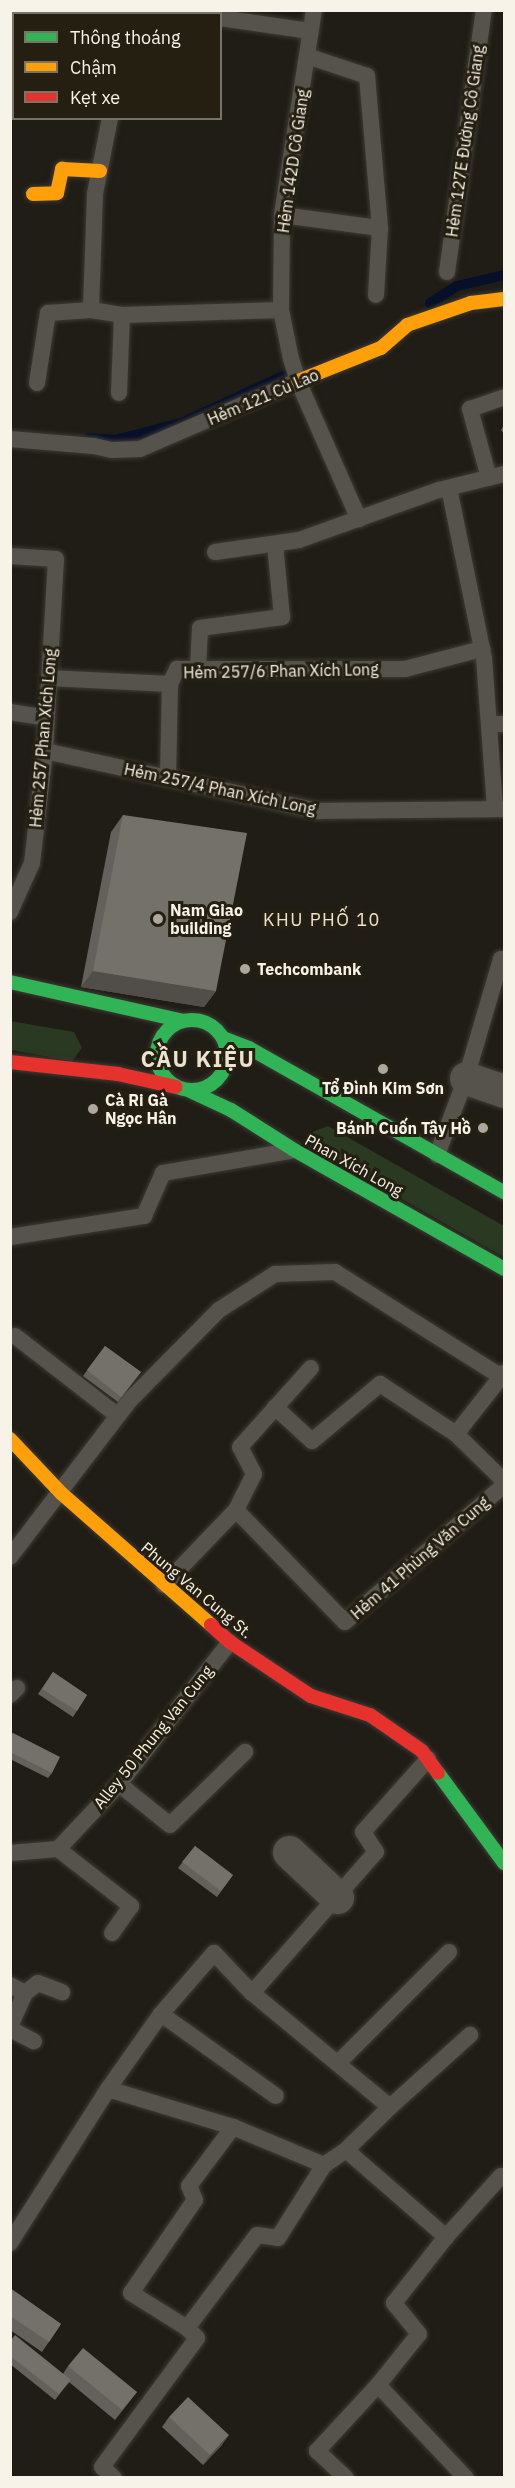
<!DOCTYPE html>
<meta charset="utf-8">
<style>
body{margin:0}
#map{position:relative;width:515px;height:2488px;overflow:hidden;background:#201d16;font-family:"IBM Plex Sans",sans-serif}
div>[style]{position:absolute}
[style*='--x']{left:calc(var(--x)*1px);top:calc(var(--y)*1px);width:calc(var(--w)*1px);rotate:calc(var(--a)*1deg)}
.green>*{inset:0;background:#2a3921}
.stream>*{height:10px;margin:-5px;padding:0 5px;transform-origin:5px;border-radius:5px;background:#071029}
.roads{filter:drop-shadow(0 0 2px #3d3a35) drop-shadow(0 0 2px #3d3a35)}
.lane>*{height:16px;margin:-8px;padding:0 8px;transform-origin:8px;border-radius:8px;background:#55534c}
.street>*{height:33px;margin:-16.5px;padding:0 16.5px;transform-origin:16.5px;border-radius:16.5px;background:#55534c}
.fast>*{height:14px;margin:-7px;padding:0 7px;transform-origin:7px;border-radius:7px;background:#30b455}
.fast>.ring{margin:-7px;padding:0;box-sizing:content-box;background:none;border:14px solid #30b455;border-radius:50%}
.slow>*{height:14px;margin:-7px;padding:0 7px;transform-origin:7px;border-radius:7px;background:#ff9f0a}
.jam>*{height:14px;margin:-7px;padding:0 7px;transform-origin:7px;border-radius:7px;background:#e5322d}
.wall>*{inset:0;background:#64605b}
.shaded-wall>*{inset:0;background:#514e4a}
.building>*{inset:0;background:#74706a}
.dots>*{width:16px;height:16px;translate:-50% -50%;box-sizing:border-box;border:3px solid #251f11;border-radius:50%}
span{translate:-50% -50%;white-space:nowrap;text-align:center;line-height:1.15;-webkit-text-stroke:6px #251f11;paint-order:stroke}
.street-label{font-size:16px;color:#f7f3e9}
.poi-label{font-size:16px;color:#f7f3e9;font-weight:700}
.left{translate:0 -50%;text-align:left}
.right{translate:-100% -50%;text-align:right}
.neighbourhood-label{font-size:18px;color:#ebe3d0;letter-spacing:1.5px}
.district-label{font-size:22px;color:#ebe3d0;font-weight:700;letter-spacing:1.5px}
.frame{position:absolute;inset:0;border:12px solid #f7f3e9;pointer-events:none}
.legend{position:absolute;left:12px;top:12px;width:210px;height:108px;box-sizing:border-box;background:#251f11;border:2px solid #797467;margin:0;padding:8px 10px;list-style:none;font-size:18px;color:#f7f3e9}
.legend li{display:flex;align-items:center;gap:12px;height:30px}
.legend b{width:30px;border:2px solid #797467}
</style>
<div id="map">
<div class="green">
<div style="clip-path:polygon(10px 1021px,74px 1032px,82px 1048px,72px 1061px,11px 1050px)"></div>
<div style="clip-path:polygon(328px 1126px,504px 1226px,504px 1257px,310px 1147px,310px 1133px)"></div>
</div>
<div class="stream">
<div style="--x:430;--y:303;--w:32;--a:-32"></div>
<div style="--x:457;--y:286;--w:48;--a:-13.2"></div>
<div style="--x:89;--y:438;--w:26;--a:4"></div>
<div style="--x:115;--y:440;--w:68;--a:-14.4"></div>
<div style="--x:181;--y:423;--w:127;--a:-24.7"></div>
</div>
<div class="roads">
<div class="lane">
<div style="--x:173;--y:10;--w:18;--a:13"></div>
<div style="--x:314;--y:10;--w:207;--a:98.9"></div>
<div style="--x:282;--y:215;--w:95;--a:90.6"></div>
<div style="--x:281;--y:310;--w:50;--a:78.5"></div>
<div style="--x:291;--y:359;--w:23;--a:72"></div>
<div style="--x:298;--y:381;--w:151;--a:66.2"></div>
<div style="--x:127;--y:14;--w:4;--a:-76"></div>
<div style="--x:220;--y:18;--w:91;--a:8.2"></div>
<div style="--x:307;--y:56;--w:63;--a:18.4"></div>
<div style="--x:367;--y:76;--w:153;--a:85.1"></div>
<div style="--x:110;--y:118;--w:77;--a:101.2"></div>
<div style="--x:95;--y:194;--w:116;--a:92"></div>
<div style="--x:91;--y:310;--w:31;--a:9"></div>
<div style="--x:122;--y:315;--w:78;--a:92.2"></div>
<div style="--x:282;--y:215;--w:99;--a:7.6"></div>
<div style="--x:380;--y:228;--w:67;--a:93.4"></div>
<div style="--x:447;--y:272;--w:265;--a:-82"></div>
<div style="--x:122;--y:315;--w:159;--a:-1.8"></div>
<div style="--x:37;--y:383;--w:71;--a:-81.1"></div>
<div style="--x:48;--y:313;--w:43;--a:-4"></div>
<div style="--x:10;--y:439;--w:84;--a:4.8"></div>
<div style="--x:94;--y:446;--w:18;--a:13"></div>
<div style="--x:112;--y:450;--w:28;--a:-2"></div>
<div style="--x:140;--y:449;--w:172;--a:-23.3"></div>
<div style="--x:489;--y:478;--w:72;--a:-105.4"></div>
<div style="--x:470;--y:409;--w:36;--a:-19"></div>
<div style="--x:449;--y:488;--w:174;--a:78.4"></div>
<div style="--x:484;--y:658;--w:151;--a:85.8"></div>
<div style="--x:215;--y:552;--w:85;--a:-8.1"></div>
<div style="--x:299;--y:540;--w:149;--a:-19.7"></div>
<div style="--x:439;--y:490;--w:67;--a:-13.8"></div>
<div style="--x:10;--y:556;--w:46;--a:3.7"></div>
<div style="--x:56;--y:559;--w:192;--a:93.3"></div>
<div style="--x:45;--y:751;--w:113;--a:96.6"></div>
<div style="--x:32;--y:863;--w:54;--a:114.2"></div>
<div style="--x:198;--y:670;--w:42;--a:-87.3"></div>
<div style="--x:200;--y:628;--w:83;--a:-7.6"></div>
<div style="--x:282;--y:617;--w:73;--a:-95.5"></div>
<div style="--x:49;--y:678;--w:121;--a:2.8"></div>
<div style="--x:170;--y:684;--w:17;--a:-65"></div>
<div style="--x:177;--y:669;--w:228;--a:0"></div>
<div style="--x:405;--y:669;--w:80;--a:-14.6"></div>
<div style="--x:10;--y:712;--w:37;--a:9"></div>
<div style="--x:489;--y:724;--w:15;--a:0"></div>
<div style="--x:45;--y:751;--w:279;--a:12.4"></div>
<div style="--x:317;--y:811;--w:187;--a:-0.6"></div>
<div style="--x:168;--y:778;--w:94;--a:-88.8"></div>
<div style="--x:437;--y:1155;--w:82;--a:-69.4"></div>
<div style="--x:466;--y:1078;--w:124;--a:-73.6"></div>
<div style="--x:501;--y:959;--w:3;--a:0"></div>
<div style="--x:10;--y:1237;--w:136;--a:-8.9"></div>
<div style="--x:144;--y:1216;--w:47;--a:-66.2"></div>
<div style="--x:163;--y:1173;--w:129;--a:-9.8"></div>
<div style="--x:15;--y:1336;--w:130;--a:37.8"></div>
<div style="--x:275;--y:1407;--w:50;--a:42.6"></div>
<div style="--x:312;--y:1441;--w:89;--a:-40"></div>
<div style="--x:380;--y:1384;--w:91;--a:33.3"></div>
<div style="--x:456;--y:1434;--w:67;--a:44.4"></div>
<div style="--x:456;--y:1434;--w:78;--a:-51.8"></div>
<div style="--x:236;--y:1510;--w:156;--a:45.8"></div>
<div style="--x:345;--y:1622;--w:210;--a:-40.7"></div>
<div style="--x:10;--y:1557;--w:198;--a:-52.6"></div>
<div style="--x:130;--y:1400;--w:127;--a:-45.3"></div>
<div style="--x:219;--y:1310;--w:67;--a:-32.7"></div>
<div style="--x:275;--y:1274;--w:60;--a:-1.9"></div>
<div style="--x:335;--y:1272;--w:197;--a:32.2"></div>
<div style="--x:164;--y:1585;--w:104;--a:-46.2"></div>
<div style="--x:236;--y:1510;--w:40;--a:-63.4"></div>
<div style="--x:254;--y:1474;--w:30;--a:-117"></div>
<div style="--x:240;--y:1447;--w:106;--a:-48.1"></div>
<div style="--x:10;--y:1695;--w:10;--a:-45"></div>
<div style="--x:119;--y:1784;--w:65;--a:38.8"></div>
<div style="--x:170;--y:1825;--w:105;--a:-44.2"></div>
<div style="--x:58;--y:1849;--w:93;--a:38"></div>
<div style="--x:131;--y:1906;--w:33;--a:125"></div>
<div style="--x:10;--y:1853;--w:48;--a:-4.8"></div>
<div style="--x:58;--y:1849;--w:89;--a:-46.8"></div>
<div style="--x:119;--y:1784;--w:180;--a:-52"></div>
<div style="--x:10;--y:1985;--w:17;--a:28"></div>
<div style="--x:25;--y:1993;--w:37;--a:114"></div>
<div style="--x:25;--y:1993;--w:16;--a:-38"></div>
<div style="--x:38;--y:1983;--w:26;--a:21"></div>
<div style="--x:161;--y:2014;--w:141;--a:35.5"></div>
<div style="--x:10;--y:2029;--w:27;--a:27"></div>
<div style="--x:338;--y:2063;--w:157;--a:-45"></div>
<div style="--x:108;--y:2089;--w:131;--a:16.9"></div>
<div style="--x:233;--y:2127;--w:99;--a:22.7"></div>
<div style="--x:324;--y:2165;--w:27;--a:-34"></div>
<div style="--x:346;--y:2150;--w:62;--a:-44.3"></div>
<div style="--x:390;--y:2107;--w:179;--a:-140.4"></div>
<div style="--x:252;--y:1993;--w:188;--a:-48.7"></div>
<div style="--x:376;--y:1852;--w:24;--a:-123"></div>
<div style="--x:363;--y:1832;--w:98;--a:-48.3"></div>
<div style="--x:390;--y:2107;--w:108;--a:-42"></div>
<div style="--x:346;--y:2150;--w:133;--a:41"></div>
<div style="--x:10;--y:2243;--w:183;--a:-57.5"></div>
<div style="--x:108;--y:2089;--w:92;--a:-54.8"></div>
<div style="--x:161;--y:2014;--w:81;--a:-49"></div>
<div style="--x:214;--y:1953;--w:55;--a:46.5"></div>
<div style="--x:187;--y:2328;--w:66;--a:-148"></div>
<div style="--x:131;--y:2293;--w:113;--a:-55.5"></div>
<div style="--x:195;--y:2200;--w:15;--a:-113"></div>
<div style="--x:189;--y:2186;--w:74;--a:-53.3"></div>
<div style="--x:378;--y:2385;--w:128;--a:46.6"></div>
<div style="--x:114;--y:2478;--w:16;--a:-137"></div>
<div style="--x:102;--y:2467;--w:160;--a:-53.6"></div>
<div style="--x:197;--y:2338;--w:14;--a:-135"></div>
<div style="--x:187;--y:2328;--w:116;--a:-53"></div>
<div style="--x:257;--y:2235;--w:21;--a:8"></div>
<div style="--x:278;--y:2238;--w:86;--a:-57.8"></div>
<div style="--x:346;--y:2478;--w:40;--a:-137"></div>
<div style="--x:317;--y:2451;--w:90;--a:-47.3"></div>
<div style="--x:378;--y:2385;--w:65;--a:-51.2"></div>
<div style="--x:419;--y:2334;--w:40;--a:-129"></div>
<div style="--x:394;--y:2303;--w:84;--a:-51.8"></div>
<div style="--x:446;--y:2237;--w:82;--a:-48"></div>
<div style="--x:501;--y:2176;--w:4;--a:34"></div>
</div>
<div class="street">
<div style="--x:466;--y:1078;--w:40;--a:18.9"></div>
<div style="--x:289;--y:1852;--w:66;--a:43.2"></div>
</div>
<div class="fast">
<div style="--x:10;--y:982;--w:177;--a:12.7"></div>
<div class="ring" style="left:157px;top:1020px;width:56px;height:56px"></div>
<div style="--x:223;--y:1038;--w:28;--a:21"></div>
<div style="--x:249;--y:1048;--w:293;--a:29.5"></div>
<div style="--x:188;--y:1090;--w:47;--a:24.9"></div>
<div style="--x:231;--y:1110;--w:75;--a:32.4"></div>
<div style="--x:294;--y:1150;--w:241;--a:29.5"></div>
<div style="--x:438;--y:1773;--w:112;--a:53.7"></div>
</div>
<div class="slow">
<div style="--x:33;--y:194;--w:24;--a:-2"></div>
<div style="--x:57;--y:193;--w:25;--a:-78"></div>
<div style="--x:62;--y:169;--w:38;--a:3"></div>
<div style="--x:298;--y:381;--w:89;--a:-21.7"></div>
<div style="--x:381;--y:348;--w:35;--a:-41"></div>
<div style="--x:407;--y:325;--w:68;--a:-19"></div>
<div style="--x:471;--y:303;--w:33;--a:-7"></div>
<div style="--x:10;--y:1439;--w:74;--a:46.6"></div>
<div style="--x:61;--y:1493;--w:200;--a:41.3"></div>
</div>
<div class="jam">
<div style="--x:10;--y:1062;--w:109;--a:6.3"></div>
<div style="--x:118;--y:1074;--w:59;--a:12.6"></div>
<div style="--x:211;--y:1625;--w:25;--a:42"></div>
<div style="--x:230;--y:1642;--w:97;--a:33.7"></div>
<div style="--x:311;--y:1696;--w:62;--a:17.9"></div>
<div style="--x:370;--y:1715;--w:63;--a:34.7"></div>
<div style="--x:422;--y:1751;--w:27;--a:54"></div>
</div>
</div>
<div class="wall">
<div style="clip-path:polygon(504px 425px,504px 434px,501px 430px)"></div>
<div style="clip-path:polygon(123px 815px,216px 991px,204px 1007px,81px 987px,111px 832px)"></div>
<div style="clip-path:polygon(105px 1346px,141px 1372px,118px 1402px,83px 1376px)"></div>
<div style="clip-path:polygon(53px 1672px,87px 1695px,73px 1717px,38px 1694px)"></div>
<div style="clip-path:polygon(13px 1733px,52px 1773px,48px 1778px,10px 1759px,10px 1736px)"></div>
<div style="clip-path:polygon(195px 1846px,233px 1875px,217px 1897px,178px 1868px)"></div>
<div style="clip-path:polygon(10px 2288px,61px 2324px,42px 2352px,10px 2330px)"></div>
<div style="clip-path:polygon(10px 2341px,63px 2374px,68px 2366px,137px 2392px,115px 2420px,69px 2382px,55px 2400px,10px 2364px)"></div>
<div style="clip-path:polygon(169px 2417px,222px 2445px,203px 2465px,162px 2427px)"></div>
</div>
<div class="shaded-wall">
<div style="clip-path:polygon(93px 971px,216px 991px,204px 1007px,81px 987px)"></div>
<div style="clip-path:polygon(229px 2435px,222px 2445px,203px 2465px,210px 2455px)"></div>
</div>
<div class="building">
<div style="clip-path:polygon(123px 815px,247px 833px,216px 991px,93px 971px)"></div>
<div style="clip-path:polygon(105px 1346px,141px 1372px,121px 1397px,87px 1370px)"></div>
<div style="clip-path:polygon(53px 1672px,87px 1695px,77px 1711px,42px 1689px)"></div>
<div style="clip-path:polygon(13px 1733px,60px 1757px,52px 1773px,10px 1752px,10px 1737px)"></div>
<div style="clip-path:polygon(195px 1846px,233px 1875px,221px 1891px,182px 1862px)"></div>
<div style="clip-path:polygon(10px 2288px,61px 2324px,49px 2342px,10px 2316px)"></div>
<div style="clip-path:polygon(15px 2335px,71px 2380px,59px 2394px,10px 2356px,10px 2341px)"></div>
<div style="clip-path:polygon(83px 2348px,137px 2392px,122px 2410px,68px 2366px)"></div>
<div style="clip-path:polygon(188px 2397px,229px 2435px,210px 2455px,169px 2417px)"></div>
</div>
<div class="dots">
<div style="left:158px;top:919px;background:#aca89f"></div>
<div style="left:245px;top:969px;background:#aca89f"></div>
<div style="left:383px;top:1069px;background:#aca89f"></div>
<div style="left:93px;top:1109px;background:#aca89f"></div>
<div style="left:483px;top:1128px;background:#aca89f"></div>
</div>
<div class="street-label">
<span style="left:465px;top:141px;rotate:-82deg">Hẻm 127E Đường Cô Giang</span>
<span style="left:293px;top:161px;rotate:-82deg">Hẻm 142D Cô Giang</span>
<span style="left:263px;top:397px;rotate:-23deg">Hẻm 121 Cù Lao</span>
<span style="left:281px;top:671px;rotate:-1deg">Hẻm 257/6 Phan Xích Long</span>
<span style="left:43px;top:738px;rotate:-85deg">Hẻm 257 Phan Xích Long</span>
<span style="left:220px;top:789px;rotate:12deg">Hẻm 257/4 Phan Xích Long</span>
<span style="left:354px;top:1165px;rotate:29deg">Phan Xích Long</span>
<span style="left:420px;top:1558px;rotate:-41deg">Hẻm 41 Phùng Văn Cung</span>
<span style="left:197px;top:1590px;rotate:40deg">Phung Van Cung St.</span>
<span style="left:153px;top:1737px;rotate:-51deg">Alley 50 Phung Van Cung</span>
</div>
<div class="poi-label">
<span class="left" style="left:170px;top:919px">Nam Giao<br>building</span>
<span class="left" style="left:257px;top:969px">Techcombank</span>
<span style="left:383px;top:1088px">Tổ Đình Kim Sơn</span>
<span class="left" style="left:105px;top:1109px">Cà Ri Gà<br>Ngọc Hân</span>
<span class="right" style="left:471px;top:1128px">Bánh Cuốn Tây Hồ</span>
</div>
<div class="neighbourhood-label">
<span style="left:322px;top:920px">KHU PHỐ 10</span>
</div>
<div class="district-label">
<span style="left:198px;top:1059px">CẦU KIỆU</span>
</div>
<div class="frame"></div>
<ul class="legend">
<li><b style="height:8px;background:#30b455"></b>Thông thoáng</li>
<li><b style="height:8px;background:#ff9f0a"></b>Chậm</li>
<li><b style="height:8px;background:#e5322d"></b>Kẹt xe</li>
</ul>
</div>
